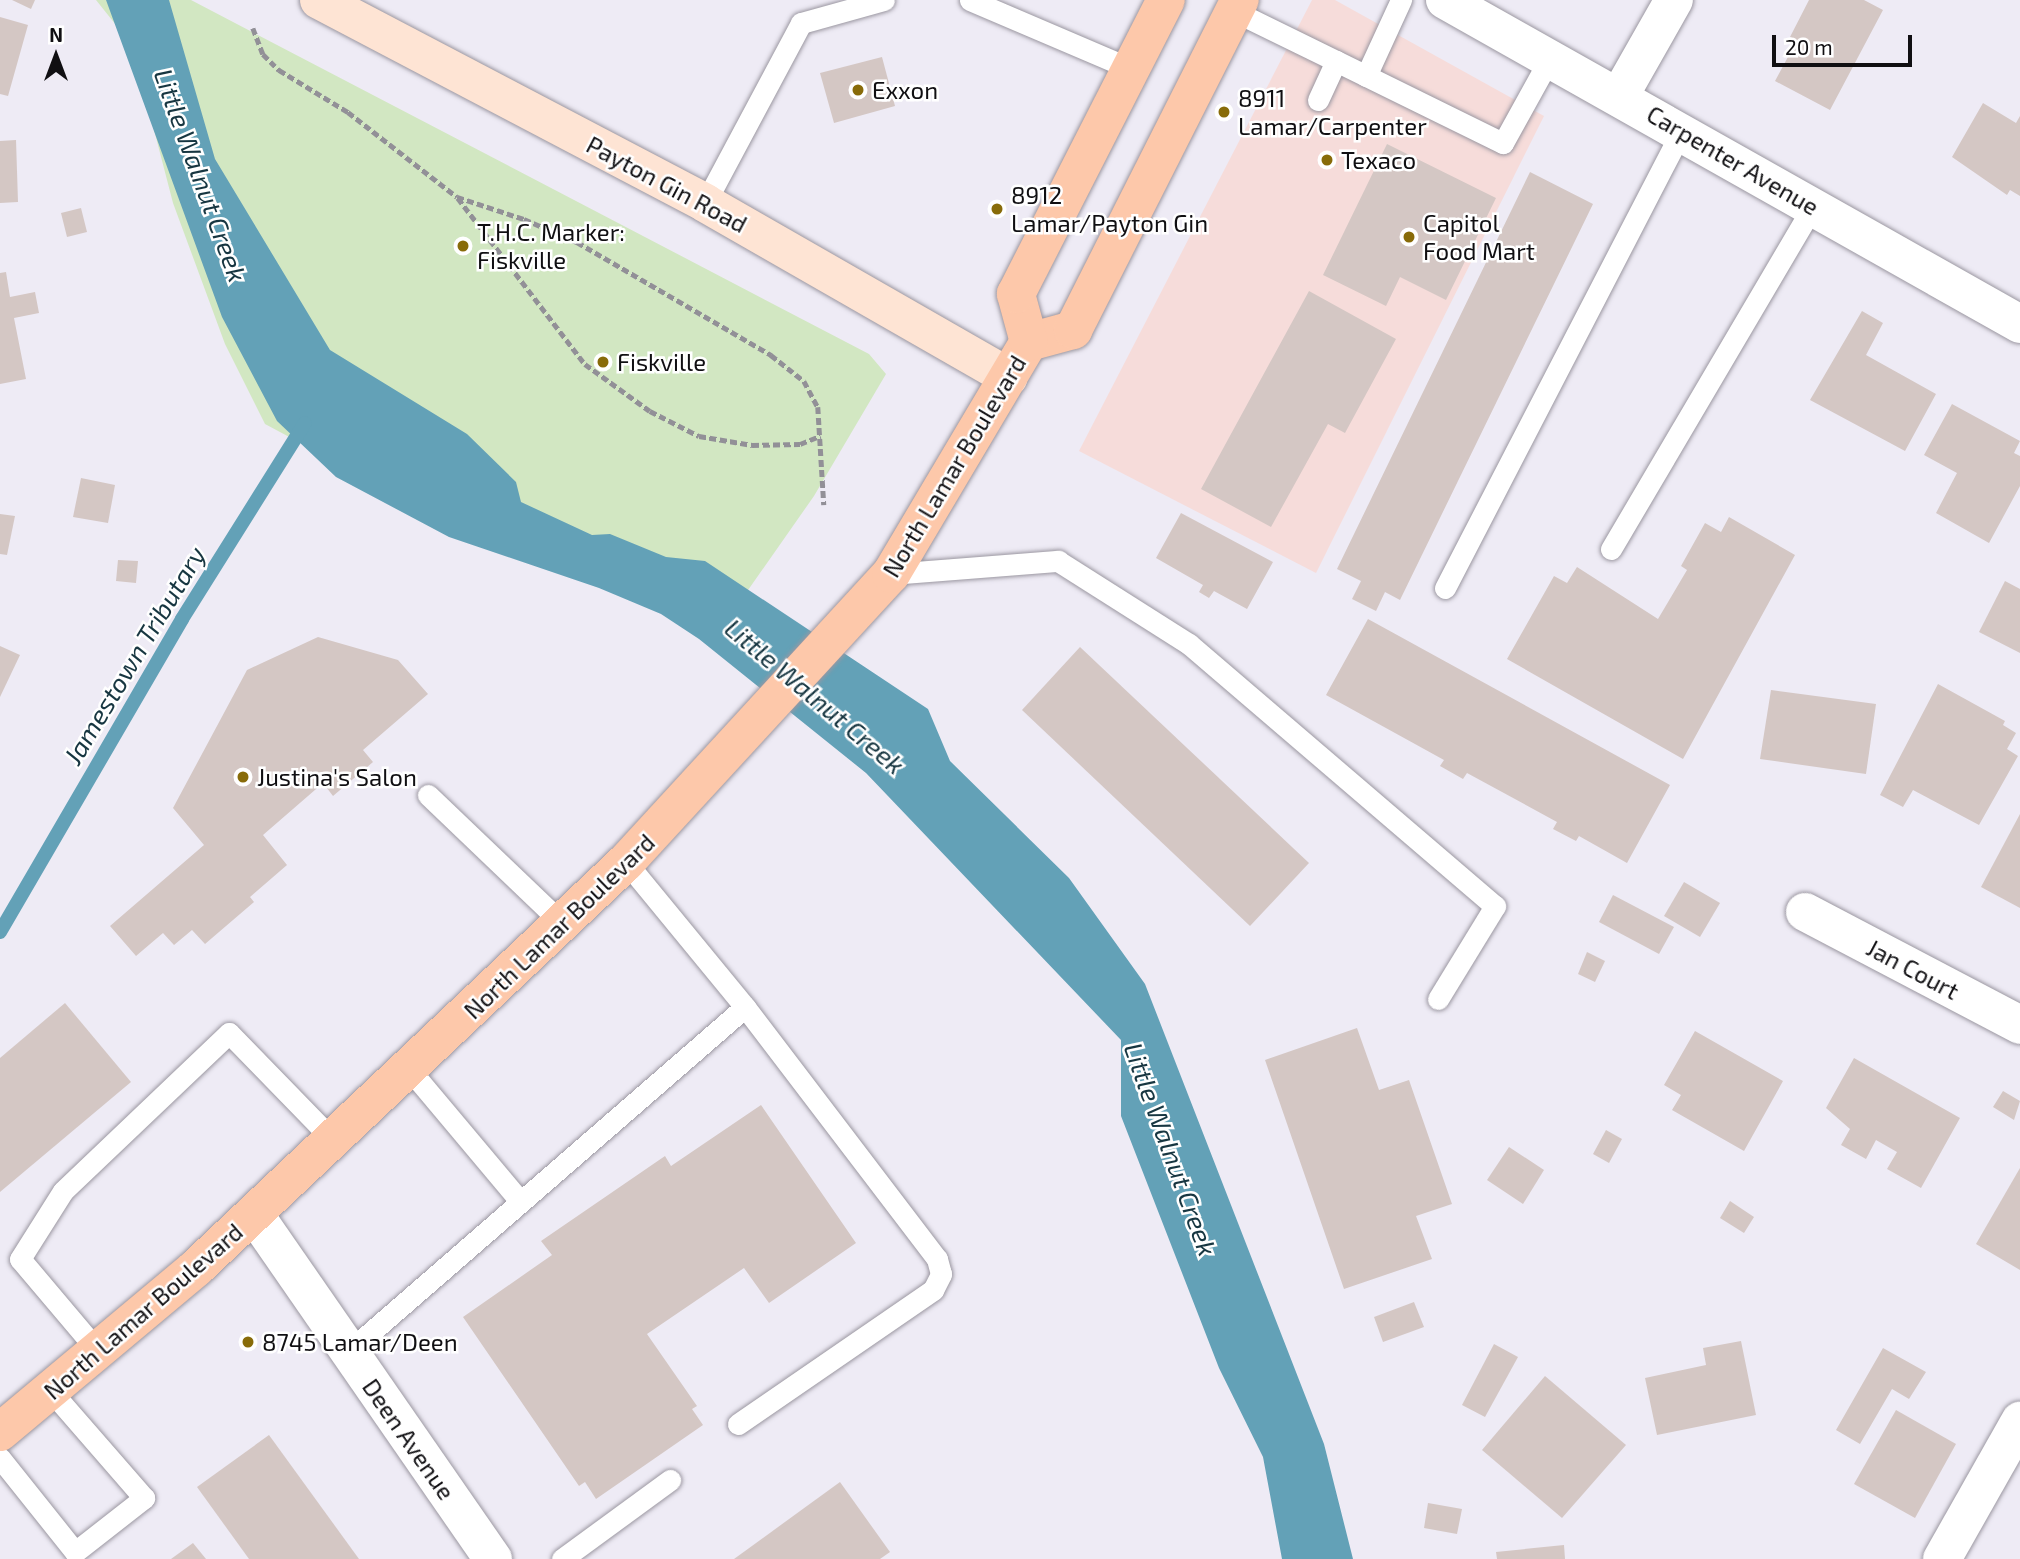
<!DOCTYPE html>
<style>
body{margin:0}
#map{position:relative;width:2020px;height:1559px;overflow:hidden;background:#eeebf5;font-family:"Exo 2",sans-serif}
div>[style]{position:absolute}
[style*='--x']{left:calc(var(--x)*1px);top:calc(var(--y)*1px);width:calc(var(--w)*1px);rotate:calc(var(--a)*1deg)}
.commercial>*{inset:0;background:#f6dcda}
.green>*{inset:0;background:#d2e7c2}
.water>*{inset:0;background:#63a1b7}
.stream>*{height:14px;margin:-7px;padding:0 7px;transform-origin:7px;border-radius:7px;background:#63a1b7}
.building>*{inset:0;background:#d4c7c4}
.path>*{height:4.5px;margin-top:-2.25px;transform-origin:0;background:repeating-linear-gradient(90deg,#929097 0 7px,transparent 0 10.5px)}
.roads{filter:drop-shadow(0 0 2px #9b97a1) drop-shadow(0 0 2px #9b97a1)}
.lane>*{height:21px;margin:-10.5px;padding:0 10.5px;transform-origin:10.5px;border-radius:10.5px;background:#fff}
.street>*{height:38px;margin:-19px;padding:0 19px;transform-origin:19px;border-radius:19px;background:#fff}
.secondary>*{height:38px;margin:-19px;padding:0 19px;transform-origin:19px;border-radius:19px;background:#fee4d4}
.primary>*{height:38px;margin:-19px;padding:0 19px;transform-origin:19px;border-radius:19px;background:#fdc8aa}
.dots>*{width:19px;height:19px;translate:-50% -50%;box-sizing:border-box;border:4px solid #fff;border-radius:50%}
span{translate:-50% -50%;white-space:nowrap;text-align:center;line-height:1.15;-webkit-text-stroke:5px #fff;paint-order:stroke}
.poi-label{font-size:24px;color:#100f12}
.left{translate:0 -50%;text-align:left}
.street-label{font-size:24px;color:#100f12}
.water-label{font-size:26px;color:#173641;font-style:italic}
.north{position:absolute;left:21px;top:21px;width:70px;height:70px;-webkit-text-stroke:5px #fff;paint-order:stroke;rotate:0deg;font-size:19px;font-weight:700;line-height:28px;text-align:center;color:#100f12}
.north::after{content:'';display:block;margin:auto;width:24px;height:32px;background:#100f12;clip-path:polygon(50% 0,100% 100%,50% 72%,0 100%)}
.scale{position:absolute;left:1772px;top:35px;width:140px;height:32px;box-sizing:border-box;border:4px solid #100f12;border-top:0;padding-left:9px;font-size:21px;line-height:24px;white-space:nowrap;color:#100f12;-webkit-text-stroke:5px #fff;paint-order:stroke}
</style>
<div id="map">
<div class="commercial">
<div style="clip-path:polygon(1312px 0,1335px 0,1544px 116px,1316px 573px,1079px 451px)"></div>
</div>
<div class="green">
<div style="clip-path:polygon(96px 0,191px 0,869px 354px,886px 374px,814px 496px,732px 613px,508px 554px,265px 424px,225px 344px,173px 203px,132px 45px)"></div>
</div>
<div class="water">
<div style="clip-path:polygon(106px 0,169px 0,215px 159px,330px 350px,467px 434px,516px 482px,521px 502px,592px 535px,610px 534px,666px 557px,705px 561px,928px 709px,950px 761px,1069px 878px,1145px 984px,1324px 1444px,1353px 1559px,1282px 1559px,1263px 1457px,1219px 1368px,1121px 1116px,1121px 1040px,866px 773px,699px 639px,661px 614px,599px 588px,449px 537px,336px 477px,277px 421px,222px 317px)"></div>
</div>
<div class="stream">
<div style="--x:0;--y:932;--w:362;--a:-59.8"></div>
<div style="--x:182;--y:619;--w:231;--a:-57.9"></div>
</div>
<div class="building">
<div style="clip-path:polygon(12px 0,35px 0,31px 9px)"></div>
<div style="clip-path:polygon(1809px 0,1864px 0,1883px 10px,1830px 110px,1775px 81px,1797px 40px,1790px 37px)"></div>
<div style="clip-path:polygon(0 17px,28px 25px,8px 96px,0 94px)"></div>
<div style="clip-path:polygon(882px 57px,895px 106px,834px 123px,820px 73px)"></div>
<div style="clip-path:polygon(1983px 103px,2016px 123px,2020px 116px,2020px 196px,2010px 190px,2007px 195px,1952px 157px)"></div>
<div style="clip-path:polygon(16px 140px,18px 202px,0 203px,0 141px)"></div>
<div style="clip-path:polygon(1387px 144px,1496px 198px,1446px 300px,1400px 277px,1386px 306px,1323px 275px)"></div>
<div style="clip-path:polygon(1530px 172px,1593px 204px,1400px 600px,1385px 592px,1376px 611px,1352px 599px,1361px 581px,1337px 569px)"></div>
<div style="clip-path:polygon(81px 208px,87px 232px,67px 237px,61px 213px)"></div>
<div style="clip-path:polygon(6px 272px,10px 297px,35px 292px,39px 313px,14px 318px,26px 379px,0 384px,0 273px)"></div>
<div style="clip-path:polygon(1309px 291px,1396px 339px,1345px 433px,1328px 424px,1271px 527px,1201px 489px)"></div>
<div style="clip-path:polygon(1862px 311px,1883px 323px,1866px 355px,1936px 394px,1905px 451px,1810px 400px)"></div>
<div style="clip-path:polygon(1952px 404px,2020px 441px,2014px 453px,2020px 456px,2020px 486px,1989px 543px,1936px 513px,1957px 473px,1924px 455px)"></div>
<div style="clip-path:polygon(81px 478px,115px 485px,108px 523px,73px 517px)"></div>
<div style="clip-path:polygon(1181px 513px,1273px 562px,1247px 609px,1214px 591px,1209px 598px,1199px 592px,1203px 585px,1156px 558px)"></div>
<div style="clip-path:polygon(0 514px,15px 516px,7px 555px,0 554px)"></div>
<div style="clip-path:polygon(1729px 517px,1795px 555px,1683px 759px,1507px 659px,1554px 576px,1567px 583px,1577px 567px,1658px 619px,1687px 570px,1681px 566px,1705px 523px,1721px 532px)"></div>
<div style="clip-path:polygon(118px 560px,138px 561px,136px 583px,116px 581px)"></div>
<div style="clip-path:polygon(2005px 581px,2020px 589px,2020px 653px,1979px 632px)"></div>
<div style="clip-path:polygon(1368px 619px,1670px 785px,1627px 863px,1579px 836px,1576px 841px,1553px 829px,1557px 822px,1467px 773px,1463px 779px,1440px 766px,1444px 760px,1326px 695px)"></div>
<div style="clip-path:polygon(318px 637px,398px 660px,428px 694px,363px 750px,373px 762px,333px 796px,323px 783px,263px 835px,287px 865px,250px 897px,254px 902px,205px 944px,192px 930px,174px 945px,163px 933px,136px 956px,110px 926px,204px 845px,173px 808px,247px 670px)"></div>
<div style="clip-path:polygon(0 646px,20px 655px,0 697px)"></div>
<div style="clip-path:polygon(1080px 647px,1309px 863px,1250px 926px,1022px 710px)"></div>
<div style="clip-path:polygon(1938px 684px,2005px 721px,2003px 725px,2016px 733px,2007px 749px,2018px 756px,1979px 825px,1913px 790px,1903px 807px,1880px 795px)"></div>
<div style="clip-path:polygon(1771px 690px,1876px 704px,1866px 774px,1760px 759px)"></div>
<div style="clip-path:polygon(2020px 814px,2020px 908px,1981px 887px)"></div>
<div style="clip-path:polygon(1684px 882px,1720px 903px,1700px 937px,1664px 916px)"></div>
<div style="clip-path:polygon(1613px 895px,1674px 927px,1659px 954px,1599px 922px)"></div>
<div style="clip-path:polygon(1587px 952px,1605px 961px,1595px 982px,1578px 974px)"></div>
<div style="clip-path:polygon(65px 1003px,131px 1082px,0 1192px,0 1058px)"></div>
<div style="clip-path:polygon(1357px 1028px,1379px 1090px,1409px 1080px,1452px 1204px,1416px 1216px,1432px 1259px,1344px 1289px,1265px 1060px)"></div>
<div style="clip-path:polygon(1695px 1031px,1783px 1081px,1744px 1151px,1672px 1110px,1681px 1095px,1664px 1085px)"></div>
<div style="clip-path:polygon(1854px 1058px,1960px 1118px,1921px 1188px,1887px 1169px,1897px 1152px,1876px 1140px,1866px 1159px,1841px 1145px,1850px 1129px,1826px 1108px)"></div>
<div style="clip-path:polygon(2003px 1091px,2020px 1101px,2014px 1120px,1993px 1107px)"></div>
<div style="clip-path:polygon(761px 1105px,856px 1243px,769px 1303px,744px 1268px,647px 1334px,697px 1406px,692px 1409px,703px 1425px,596px 1499px,585px 1482px,579px 1486px,463px 1317px,552px 1255px,541px 1241px,665px 1156px,671px 1166px)"></div>
<div style="clip-path:polygon(1606px 1130px,1622px 1139px,1609px 1163px,1593px 1154px)"></div>
<div style="clip-path:polygon(1509px 1147px,1544px 1170px,1523px 1204px,1487px 1180px)"></div>
<div style="clip-path:polygon(2020px 1168px,2020px 1270px,1976px 1244px)"></div>
<div style="clip-path:polygon(1730px 1201px,1754px 1217px,1744px 1233px,1720px 1218px)"></div>
<div style="clip-path:polygon(1414px 1302px,1424px 1327px,1383px 1342px,1374px 1317px)"></div>
<div style="clip-path:polygon(1741px 1341px,1756px 1415px,1657px 1435px,1645px 1378px,1706px 1365px,1703px 1348px)"></div>
<div style="clip-path:polygon(1494px 1344px,1518px 1357px,1485px 1417px,1462px 1405px)"></div>
<div style="clip-path:polygon(1883px 1348px,1926px 1372px,1909px 1399px,1892px 1389px,1860px 1444px,1836px 1430px)"></div>
<div style="clip-path:polygon(1545px 1376px,1626px 1445px,1562px 1518px,1482px 1450px)"></div>
<div style="clip-path:polygon(1896px 1410px,1956px 1444px,1915px 1518px,1854px 1484px)"></div>
<div style="clip-path:polygon(269px 1435px,359px 1559px,249px 1559px,197px 1487px)"></div>
<div style="clip-path:polygon(840px 1482px,890px 1552px,880px 1559px,734px 1559px)"></div>
<div style="clip-path:polygon(1428px 1503px,1462px 1509px,1457px 1534px,1424px 1528px)"></div>
<div style="clip-path:polygon(193px 1543px,206px 1559px,171px 1559px)"></div>
<div style="clip-path:polygon(1564px 1545px,1565px 1559px,1497px 1559px,1496px 1552px)"></div>
</div>
<div class="path">
<div style="--x:253;--y:28;--w:28;--a:69"></div>
<div style="--x:263;--y:54;--w:23;--a:45"></div>
<div style="--x:279;--y:70;--w:81;--a:31.3"></div>
<div style="--x:348;--y:112;--w:138;--a:37.9"></div>
<div style="--x:457;--y:197;--w:71;--a:18.2"></div>
<div style="--x:524;--y:219;--w:58;--a:23.5"></div>
<div style="--x:577;--y:242;--w:225;--a:30.2"></div>
<div style="--x:771;--y:355;--w:42;--a:38.2"></div>
<div style="--x:804;--y:381;--w:30;--a:62"></div>
<div style="--x:818;--y:407;--w:98;--a:86.5"></div>
<div style="--x:458;--y:198;--w:209;--a:52.6"></div>
<div style="--x:585;--y:364;--w:80;--a:35.9"></div>
<div style="--x:650;--y:411;--w:55;--a:27"></div>
<div style="--x:699;--y:436;--w:54;--a:9.6"></div>
<div style="--x:752;--y:445;--w:48;--a:-1.2"></div>
<div style="--x:800;--y:444;--w:22;--a:-22"></div>
</div>
<div class="roads">
<div class="lane">
<div style="--x:970;--y:0;--w:176;--a:23.1"></div>
<div style="--x:1234;--y:11;--w:114;--a:26.1"></div>
<div style="--x:1336;--y:61;--w:43;--a:114.8"></div>
<div style="--x:1336;--y:61;--w:186;--a:26.2"></div>
<div style="--x:1503;--y:143;--w:97;--a:-61.1"></div>
<div style="--x:1366;--y:76;--w:84;--a:-65.3"></div>
<div style="--x:705;--y:203;--w:204;--a:-61.9"></div>
<div style="--x:801;--y:23;--w:86;--a:-15.5"></div>
<div style="--x:1611;--y:549;--w:398;--a:-59.5"></div>
<div style="--x:891;--y:574;--w:168;--a:-4.5"></div>
<div style="--x:1058;--y:561;--w:155;--a:32.4"></div>
<div style="--x:1189;--y:644;--w:403;--a:40.6"></div>
<div style="--x:1495;--y:906;--w:109;--a:121.5"></div>
<div style="--x:1445;--y:588;--w:516;--a:-62.64"></div>
<div style="--x:428;--y:795;--w:185;--a:43.7"></div>
<div style="--x:410;--y:1070;--w:171;--a:50"></div>
<div style="--x:97;--y:1350;--w:119;--a:-130.2"></div>
<div style="--x:20;--y:1259;--w:80;--a:-57.7"></div>
<div style="--x:63;--y:1191;--w:229;--a:-43.6"></div>
<div style="--x:229;--y:1033;--w:151;--a:45.8"></div>
<div style="--x:348;--y:1352;--w:526;--a:-40.99"></div>
<div style="--x:745;--y:1007;--w:188;--a:-129.4"></div>
<div style="--x:738;--y:1424;--w:237;--a:-34.5"></div>
<div style="--x:933;--y:1290;--w:18;--a:-63"></div>
<div style="--x:941;--y:1274;--w:16;--a:-105"></div>
<div style="--x:937;--y:1259;--w:317;--a:-127.3"></div>
<div style="--x:0;--y:1458;--w:120;--a:51.4"></div>
<div style="--x:75;--y:1552;--w:88;--a:-38"></div>
<div style="--x:144;--y:1498;--w:143;--a:-131"></div>
<div style="--x:562;--y:1559;--w:134;--a:-36.2"></div>
</div>
<div class="street">
<div style="--x:1445;--y:0;--w:660;--a:29.4"></div>
<div style="--x:1620;--y:95;--w:109;--a:-60.4"></div>
<div style="--x:1805;--y:912;--w:243;--a:27.7"></div>
<div style="--x:254;--y:1214;--w:420;--a:55.3"></div>
<div style="--x:1942;--y:1559;--w:159;--a:-60.5"></div>
</div>
<div class="secondary">
<div style="--x:319;--y:0;--w:436;--a:27.7"></div>
<div style="--x:705;--y:203;--w:350;--a:29.8"></div>
</div>
<div class="primary">
<div style="--x:1029;--y:342;--w:46;--a:-15.3"></div>
<div style="--x:1073;--y:330;--w:370;--a:-63.2"></div>
<div style="--x:0;--y:1432;--w:256;--a:-39.9"></div>
<div style="--x:196;--y:1268;--w:591;--a:-43.36"></div>
<div style="--x:626;--y:862;--w:391;--a:-47.4"></div>
<div style="--x:891;--y:574;--w:270;--a:-59.3"></div>
<div style="--x:1029;--y:342;--w:50;--a:-105.2"></div>
<div style="--x:1016;--y:294;--w:330;--a:-63"></div>
</div>
</div>
<div class="dots">
<div style="left:858px;top:90px;background:#886b09"></div>
<div style="left:1224px;top:112px;background:#886b09"></div>
<div style="left:1327px;top:160px;background:#886b09"></div>
<div style="left:997px;top:209px;background:#886b09"></div>
<div style="left:1409px;top:237px;background:#886b09"></div>
<div style="left:463px;top:246px;background:#886b09"></div>
<div style="left:603px;top:362px;background:#886b09"></div>
<div style="left:243px;top:777px;background:#886b09"></div>
<div style="left:248px;top:1342px;background:#886b09"></div>
</div>
<div class="poi-label">
<span class="left" style="left:872px;top:90px">Exxon</span>
<span class="left" style="left:1238px;top:112px">8911<br>Lamar/Carpenter</span>
<span class="left" style="left:1341px;top:160px">Texaco</span>
<span class="left" style="left:1011px;top:209px">8912<br>Lamar/Payton Gin</span>
<span class="left" style="left:1423px;top:237px">Capitol<br>Food Mart</span>
<span class="left" style="left:477px;top:246px">T.H.C. Marker:<br>Fiskville</span>
<span class="left" style="left:617px;top:362px">Fiskville</span>
<span class="left" style="left:257px;top:777px">Justina's Salon</span>
<span class="left" style="left:262px;top:1342px">8745 Lamar/Deen</span>
</div>
<div class="street-label">
<span style="left:1733px;top:160px;rotate:30deg">Carpenter Avenue</span>
<span style="left:667px;top:184px;rotate:28deg">Payton Gin Road</span>
<span style="left:954px;top:466px;rotate:-59deg">North Lamar Boulevard</span>
<span style="left:559px;top:926px;rotate:-44deg">North Lamar Boulevard</span>
<span style="left:1913px;top:969px;rotate:28deg">Jan Court</span>
<span style="left:143px;top:1311px;rotate:-41deg">North Lamar Boulevard</span>
<span style="left:409px;top:1439px;rotate:55deg">Deen Avenue</span>
</div>
<div class="water-label">
<span style="left:201px;top:175px;rotate:70deg">Little Walnut Creek</span>
<span style="left:134px;top:655px;rotate:-59deg">Jamestown Tributary</span>
<span style="left:815px;top:696px;rotate:40deg">Little Walnut Creek</span>
<span style="left:1171px;top:1149px;rotate:70deg">Little Walnut Creek</span>
</div>
<div class="north">N</div>
<div class="scale">20 m</div>
</div>
